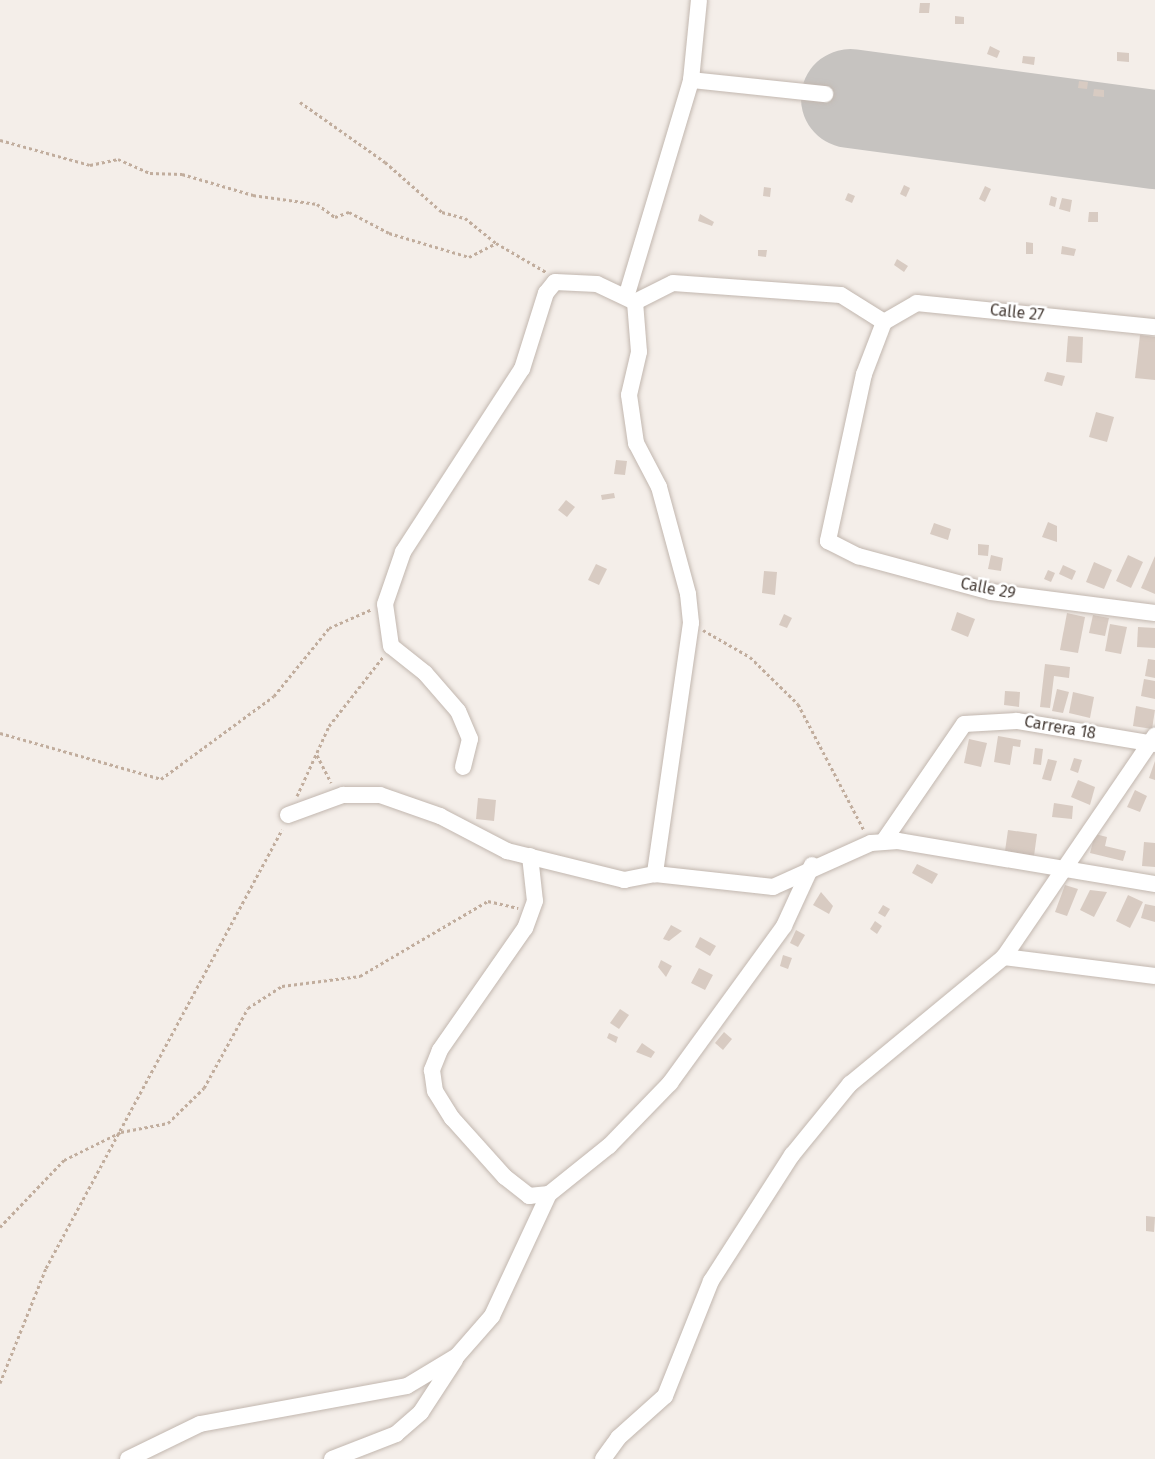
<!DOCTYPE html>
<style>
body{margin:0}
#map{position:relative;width:1155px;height:1459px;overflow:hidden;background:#f4eee9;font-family:"Fira Sans",sans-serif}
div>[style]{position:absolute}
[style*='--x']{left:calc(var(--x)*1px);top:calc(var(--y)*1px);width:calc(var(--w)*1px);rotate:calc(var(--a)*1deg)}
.runway>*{height:99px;margin:-49.5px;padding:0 49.5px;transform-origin:49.5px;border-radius:49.5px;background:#c6c3c0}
.building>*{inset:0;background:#d8cbc2}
.path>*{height:3px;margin-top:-1.5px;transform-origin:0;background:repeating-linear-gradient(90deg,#c1ad9d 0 3px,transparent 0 6px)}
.roads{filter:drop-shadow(0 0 2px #c2b7af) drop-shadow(0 0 2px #c2b7af)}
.street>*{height:16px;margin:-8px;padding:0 8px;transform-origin:8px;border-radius:8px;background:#fff}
span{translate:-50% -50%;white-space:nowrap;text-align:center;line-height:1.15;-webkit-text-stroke:5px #fff;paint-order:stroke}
.street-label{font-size:16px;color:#483e38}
</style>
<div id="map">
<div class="runway">
<div style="--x:850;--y:98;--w:308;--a:7.7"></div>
</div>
<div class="building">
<div style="clip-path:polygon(920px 3px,930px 3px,929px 13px,919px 13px)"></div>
<div style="clip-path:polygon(955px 16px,964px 17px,964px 24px,955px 24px)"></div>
<div style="clip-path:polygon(990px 46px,1000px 51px,997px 58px,987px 54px)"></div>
<div style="clip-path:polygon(1117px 52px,1129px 53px,1129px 62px,1117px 61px)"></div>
<div style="clip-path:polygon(1023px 56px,1035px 57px,1034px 65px,1022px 63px)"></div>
<div style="clip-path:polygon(1079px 81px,1088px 82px,1087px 89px,1078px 88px)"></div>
<div style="clip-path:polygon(1094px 89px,1104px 90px,1104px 97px,1093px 96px)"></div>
<div style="clip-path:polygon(904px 185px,910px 188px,906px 197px,900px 194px)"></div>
<div style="clip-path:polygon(985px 186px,991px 189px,985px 202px,979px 199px)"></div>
<div style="clip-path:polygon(764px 187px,771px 188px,770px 197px,763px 196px)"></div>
<div style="clip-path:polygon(848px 193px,855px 196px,852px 203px,845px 200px)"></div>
<div style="clip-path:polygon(1051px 196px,1057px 198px,1055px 207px,1049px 205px)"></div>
<div style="clip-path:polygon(1062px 198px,1072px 200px,1070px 212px,1059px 209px)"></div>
<div style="clip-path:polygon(1089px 212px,1098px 212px,1098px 222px,1088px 222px)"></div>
<div style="clip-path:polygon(700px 214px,714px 222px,712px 226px,698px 221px)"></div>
<div style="clip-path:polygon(1026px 242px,1033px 243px,1033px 254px,1026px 254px)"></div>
<div style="clip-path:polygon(1062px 246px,1076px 249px,1074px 256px,1061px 254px)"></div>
<div style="clip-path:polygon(758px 250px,767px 250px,766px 257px,758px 256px)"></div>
<div style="clip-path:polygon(897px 259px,908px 266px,904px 272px,894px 265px)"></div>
<div style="clip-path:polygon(1140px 335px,1155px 337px,1155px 380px,1135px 378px)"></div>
<div style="clip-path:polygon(1068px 336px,1083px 337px,1082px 363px,1066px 362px)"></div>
<div style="clip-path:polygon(1047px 372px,1065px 376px,1062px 386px,1044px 381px)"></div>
<div style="clip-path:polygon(1096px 412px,1114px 417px,1107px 442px,1089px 437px)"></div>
<div style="clip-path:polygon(616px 460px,627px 461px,625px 475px,614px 474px)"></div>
<div style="clip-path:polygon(614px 493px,615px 498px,602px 500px,601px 495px)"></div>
<div style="clip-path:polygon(566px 500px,575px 507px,567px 517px,558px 510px)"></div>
<div style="clip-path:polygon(1048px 522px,1057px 526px,1057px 542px,1042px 537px)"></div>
<div style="clip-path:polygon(934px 523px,951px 529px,948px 540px,930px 534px)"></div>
<div style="clip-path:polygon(978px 544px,989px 545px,988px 556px,978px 555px)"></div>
<div style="clip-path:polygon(991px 555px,1003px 558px,1001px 571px,988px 569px)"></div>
<div style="clip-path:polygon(1128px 555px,1143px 562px,1131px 588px,1116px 581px)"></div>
<div style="clip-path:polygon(1155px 556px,1155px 594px,1141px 588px)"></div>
<div style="clip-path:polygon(1094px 562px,1112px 570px,1104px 589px,1086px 582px)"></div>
<div style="clip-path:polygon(596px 564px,607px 569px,599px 585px,588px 580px)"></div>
<div style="clip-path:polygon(1063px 565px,1076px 571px,1072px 580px,1059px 574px)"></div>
<div style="clip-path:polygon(1048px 570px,1055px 573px,1051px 582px,1044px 579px)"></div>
<div style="clip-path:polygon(764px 571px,777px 572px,775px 595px,762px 593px)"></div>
<div style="clip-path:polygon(957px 612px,975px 619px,968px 637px,951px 630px)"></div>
<div style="clip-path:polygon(1067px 613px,1085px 617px,1078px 653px,1060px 650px)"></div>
<div style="clip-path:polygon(784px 614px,792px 618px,787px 628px,779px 625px)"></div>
<div style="clip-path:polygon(1093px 615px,1109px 618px,1105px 636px,1089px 633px)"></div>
<div style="clip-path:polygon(1110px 624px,1127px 627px,1121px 654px,1105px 651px)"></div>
<div style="clip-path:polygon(1138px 627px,1155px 628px,1155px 648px,1137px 647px)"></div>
<div style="clip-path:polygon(1148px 659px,1155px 660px,1155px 678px,1145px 676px)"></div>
<div style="clip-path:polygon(1045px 664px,1070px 667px,1069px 678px,1054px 676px,1050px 708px,1040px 707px)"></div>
<div style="clip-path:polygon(1144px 679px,1155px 681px,1155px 699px,1141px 696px)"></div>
<div style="clip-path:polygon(1057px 689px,1069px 692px,1063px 713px,1052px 711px)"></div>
<div style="clip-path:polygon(1005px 691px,1020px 692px,1019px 707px,1004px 705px)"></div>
<div style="clip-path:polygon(1073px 692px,1094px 697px,1090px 718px,1069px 713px)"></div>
<div style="clip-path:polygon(1136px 706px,1155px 710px,1152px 729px,1133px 726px)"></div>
<div style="clip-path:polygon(998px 736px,1021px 740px,1020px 747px,1013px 746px,1010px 765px,994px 762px)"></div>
<div style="clip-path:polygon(969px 739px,987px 743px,981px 767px,964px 763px)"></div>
<div style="clip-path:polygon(1035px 748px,1043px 749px,1041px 765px,1033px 764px)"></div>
<div style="clip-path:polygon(1074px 758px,1082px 760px,1078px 773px,1070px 770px)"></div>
<div style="clip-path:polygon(1048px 759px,1057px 761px,1051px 781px,1042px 779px)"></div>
<div style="clip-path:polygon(1155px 761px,1155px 780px,1149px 778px)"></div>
<div style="clip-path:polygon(1078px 780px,1095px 787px,1090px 805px,1071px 797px)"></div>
<div style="clip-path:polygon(1135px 790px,1147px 796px,1140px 812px,1127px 807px)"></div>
<div style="clip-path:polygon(478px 798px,496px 800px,494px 821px,476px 819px)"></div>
<div style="clip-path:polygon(1054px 803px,1073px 806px,1072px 819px,1052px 817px)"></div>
<div style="clip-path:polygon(1008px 830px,1037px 834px,1034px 856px,1005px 851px)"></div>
<div style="clip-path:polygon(1095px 834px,1107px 837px,1105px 846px,1126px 851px,1123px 861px,1090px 853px)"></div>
<div style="clip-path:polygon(1144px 842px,1155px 843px,1155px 867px,1142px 866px)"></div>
<div style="clip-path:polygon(917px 864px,938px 874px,932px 884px,912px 873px)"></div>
<div style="clip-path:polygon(1065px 885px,1078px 889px,1067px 916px,1055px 912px)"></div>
<div style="clip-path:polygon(1090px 890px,1107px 892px,1094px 917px,1080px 910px)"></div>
<div style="clip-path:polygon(821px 892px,833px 906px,829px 914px,813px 905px)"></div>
<div style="clip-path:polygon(1128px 895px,1143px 902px,1130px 928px,1116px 921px)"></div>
<div style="clip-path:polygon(1145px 904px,1155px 906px,1155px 922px,1141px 918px)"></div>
<div style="clip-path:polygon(883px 905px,890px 909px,885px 917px,878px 913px)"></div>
<div style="clip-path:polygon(875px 921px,882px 926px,877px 934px,870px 929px)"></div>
<div style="clip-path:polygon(671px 925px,682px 931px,669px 941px,663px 939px)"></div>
<div style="clip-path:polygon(796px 930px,805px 935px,798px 947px,790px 943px)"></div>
<div style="clip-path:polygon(700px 937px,716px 946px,710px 956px,695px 947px)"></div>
<div style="clip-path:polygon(783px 955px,792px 958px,788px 969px,780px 966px)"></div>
<div style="clip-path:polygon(661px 960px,672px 966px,666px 977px,658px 967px)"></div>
<div style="clip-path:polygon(699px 968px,713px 975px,705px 990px,691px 983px)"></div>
<div style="clip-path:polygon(620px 1009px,629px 1015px,619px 1029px,610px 1023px)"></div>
<div style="clip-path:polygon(724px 1032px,732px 1039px,723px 1050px,715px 1043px)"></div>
<div style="clip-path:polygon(609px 1033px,618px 1037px,616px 1043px,607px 1038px)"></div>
<div style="clip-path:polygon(642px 1043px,655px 1052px,651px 1058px,636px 1052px)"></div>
<div style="clip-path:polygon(1146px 1216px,1155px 1217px,1154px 1232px,1146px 1231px)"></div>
</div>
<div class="path">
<div style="--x:300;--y:102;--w:104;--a:35.2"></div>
<div style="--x:385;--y:162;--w:76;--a:41.3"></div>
<div style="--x:442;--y:212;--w:24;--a:15"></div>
<div style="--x:465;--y:218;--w:40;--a:39"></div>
<div style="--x:0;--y:140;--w:93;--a:15.5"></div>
<div style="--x:90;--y:165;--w:29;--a:-12"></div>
<div style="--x:118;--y:159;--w:35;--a:24"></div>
<div style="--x:150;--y:173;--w:32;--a:2"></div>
<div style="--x:182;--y:174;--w:74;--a:16.5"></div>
<div style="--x:253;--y:195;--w:65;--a:8"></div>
<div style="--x:317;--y:204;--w:22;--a:36"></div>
<div style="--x:335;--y:217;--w:15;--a:-20"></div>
<div style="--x:349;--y:212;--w:45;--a:27.7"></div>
<div style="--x:389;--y:233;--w:84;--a:16.7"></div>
<div style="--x:469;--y:257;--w:30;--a:-27"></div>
<div style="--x:496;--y:243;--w:58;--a:30.1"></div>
<div style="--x:703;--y:630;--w:54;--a:29.9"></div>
<div style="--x:750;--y:657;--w:67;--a:44.4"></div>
<div style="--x:798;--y:704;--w:142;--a:62.4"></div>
<div style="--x:0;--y:733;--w:167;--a:15.9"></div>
<div style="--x:161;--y:779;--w:140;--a:-36.3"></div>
<div style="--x:274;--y:696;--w:87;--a:-51"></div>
<div style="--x:329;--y:628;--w:47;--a:-23.8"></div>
<div style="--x:317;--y:755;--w:31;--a:63"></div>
<div style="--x:297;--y:796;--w:77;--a:-65.4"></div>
<div style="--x:329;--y:726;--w:88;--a:-52"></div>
<div style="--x:0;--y:1227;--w:93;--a:-46.3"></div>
<div style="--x:64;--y:1160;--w:64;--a:-26.2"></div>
<div style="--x:121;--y:1132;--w:48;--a:-10.8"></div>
<div style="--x:168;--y:1123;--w:50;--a:-44.2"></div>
<div style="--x:204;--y:1088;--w:91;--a:-61.2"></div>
<div style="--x:248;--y:1008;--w:40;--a:-32.9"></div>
<div style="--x:282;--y:986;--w:79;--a:-7.3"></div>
<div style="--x:360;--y:976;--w:148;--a:-30.4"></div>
<div style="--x:488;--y:901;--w:31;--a:13"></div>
<div style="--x:0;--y:1383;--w:124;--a:-68.2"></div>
<div style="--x:46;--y:1268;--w:498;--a:-61.7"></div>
</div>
<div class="roads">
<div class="street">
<div style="--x:691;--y:80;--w:135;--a:6"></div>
<div style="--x:627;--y:294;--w:223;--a:-73.3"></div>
<div style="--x:691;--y:80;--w:80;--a:-84.3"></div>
<div style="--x:635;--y:302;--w:42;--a:-26.6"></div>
<div style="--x:673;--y:283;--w:168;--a:4.1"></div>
<div style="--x:841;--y:295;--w:51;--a:32.1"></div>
<div style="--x:884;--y:322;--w:56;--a:111"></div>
<div style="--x:864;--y:374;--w:171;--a:102.2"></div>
<div style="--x:828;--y:541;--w:34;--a:27"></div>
<div style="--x:858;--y:556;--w:138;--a:15.1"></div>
<div style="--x:991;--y:592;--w:165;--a:7.3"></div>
<div style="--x:884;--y:322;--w:38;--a:-30"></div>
<div style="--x:917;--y:303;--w:239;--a:5.8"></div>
<div style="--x:463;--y:767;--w:29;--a:-76"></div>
<div style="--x:470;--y:739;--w:30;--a:-113"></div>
<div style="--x:458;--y:711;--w:50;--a:-131"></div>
<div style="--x:425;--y:673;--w:43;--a:-141.5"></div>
<div style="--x:391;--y:646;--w:42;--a:-98.1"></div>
<div style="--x:385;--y:604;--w:55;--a:-70.9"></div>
<div style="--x:403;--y:552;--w:218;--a:-57"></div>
<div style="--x:522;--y:369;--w:80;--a:-72.5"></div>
<div style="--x:546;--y:293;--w:14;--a:-51"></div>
<div style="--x:555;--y:282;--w:42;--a:2.7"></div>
<div style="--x:597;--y:284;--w:42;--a:25.3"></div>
<div style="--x:635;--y:302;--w:50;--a:85.4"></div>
<div style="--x:639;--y:352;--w:44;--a:103.1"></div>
<div style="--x:629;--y:395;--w:49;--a:81.7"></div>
<div style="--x:636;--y:443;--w:50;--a:62.4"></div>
<div style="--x:659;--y:487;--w:111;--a:74.8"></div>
<div style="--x:688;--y:594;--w:29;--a:84"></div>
<div style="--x:691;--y:623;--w:254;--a:98.2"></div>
<div style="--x:288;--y:815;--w:59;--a:-20"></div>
<div style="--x:343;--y:795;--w:37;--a:0"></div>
<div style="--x:380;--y:795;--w:64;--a:19.3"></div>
<div style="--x:440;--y:816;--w:76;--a:27.6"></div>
<div style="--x:507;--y:851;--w:121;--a:13.9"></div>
<div style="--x:624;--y:880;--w:32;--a:-11"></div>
<div style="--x:655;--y:874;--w:119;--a:6.3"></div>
<div style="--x:773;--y:887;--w:107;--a:-24.2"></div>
<div style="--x:871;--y:843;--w:27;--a:-4"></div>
<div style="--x:898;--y:841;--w:261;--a:9.5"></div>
<div style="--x:883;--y:842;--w:143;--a:-55.5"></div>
<div style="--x:964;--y:724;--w:53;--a:-3.2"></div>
<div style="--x:1017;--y:721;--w:140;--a:9.5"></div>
<div style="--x:530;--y:856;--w:45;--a:83.7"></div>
<div style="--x:535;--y:901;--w:29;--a:110"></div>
<div style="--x:525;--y:928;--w:149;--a:124.9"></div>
<div style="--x:440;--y:1050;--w:22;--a:112"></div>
<div style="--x:432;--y:1070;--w:21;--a:82"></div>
<div style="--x:435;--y:1091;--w:32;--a:58"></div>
<div style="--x:452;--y:1118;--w:79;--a:48.1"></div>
<div style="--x:505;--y:1177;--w:31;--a:38"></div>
<div style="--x:529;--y:1196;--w:20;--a:-6"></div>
<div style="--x:1004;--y:957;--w:152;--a:7.2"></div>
<div style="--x:128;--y:1459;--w:80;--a:-25.9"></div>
<div style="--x:200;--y:1424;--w:210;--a:-10.4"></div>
<div style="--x:407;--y:1386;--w:58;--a:-31"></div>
<div style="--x:457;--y:1356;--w:53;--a:-48.8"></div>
<div style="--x:492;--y:1316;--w:135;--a:-65"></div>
<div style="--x:549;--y:1194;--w:77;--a:-38.7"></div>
<div style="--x:609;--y:1146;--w:88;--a:-45.9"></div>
<div style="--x:670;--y:1083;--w:194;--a:-54"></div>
<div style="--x:784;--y:926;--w:67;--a:-65.3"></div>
<div style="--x:332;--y:1459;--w:69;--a:-21.3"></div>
<div style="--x:396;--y:1434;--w:33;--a:-41"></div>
<div style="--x:421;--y:1412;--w:62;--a:-56.8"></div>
<div style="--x:603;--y:1459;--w:26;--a:-54"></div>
<div style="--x:618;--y:1438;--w:63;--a:-41.8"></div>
<div style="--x:665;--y:1396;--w:124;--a:-68.2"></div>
<div style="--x:711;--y:1281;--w:150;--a:-57.3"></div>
<div style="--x:792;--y:1155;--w:92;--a:-50.8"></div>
<div style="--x:850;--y:1084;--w:200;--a:-39.5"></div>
<div style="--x:1004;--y:957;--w:268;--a:-55.7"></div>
</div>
</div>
<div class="street-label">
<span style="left:1017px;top:313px;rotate:6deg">Calle 27</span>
<span style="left:988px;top:589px;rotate:11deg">Calle 29</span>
<span style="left:1060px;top:728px;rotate:10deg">Carrera 18</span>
</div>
</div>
